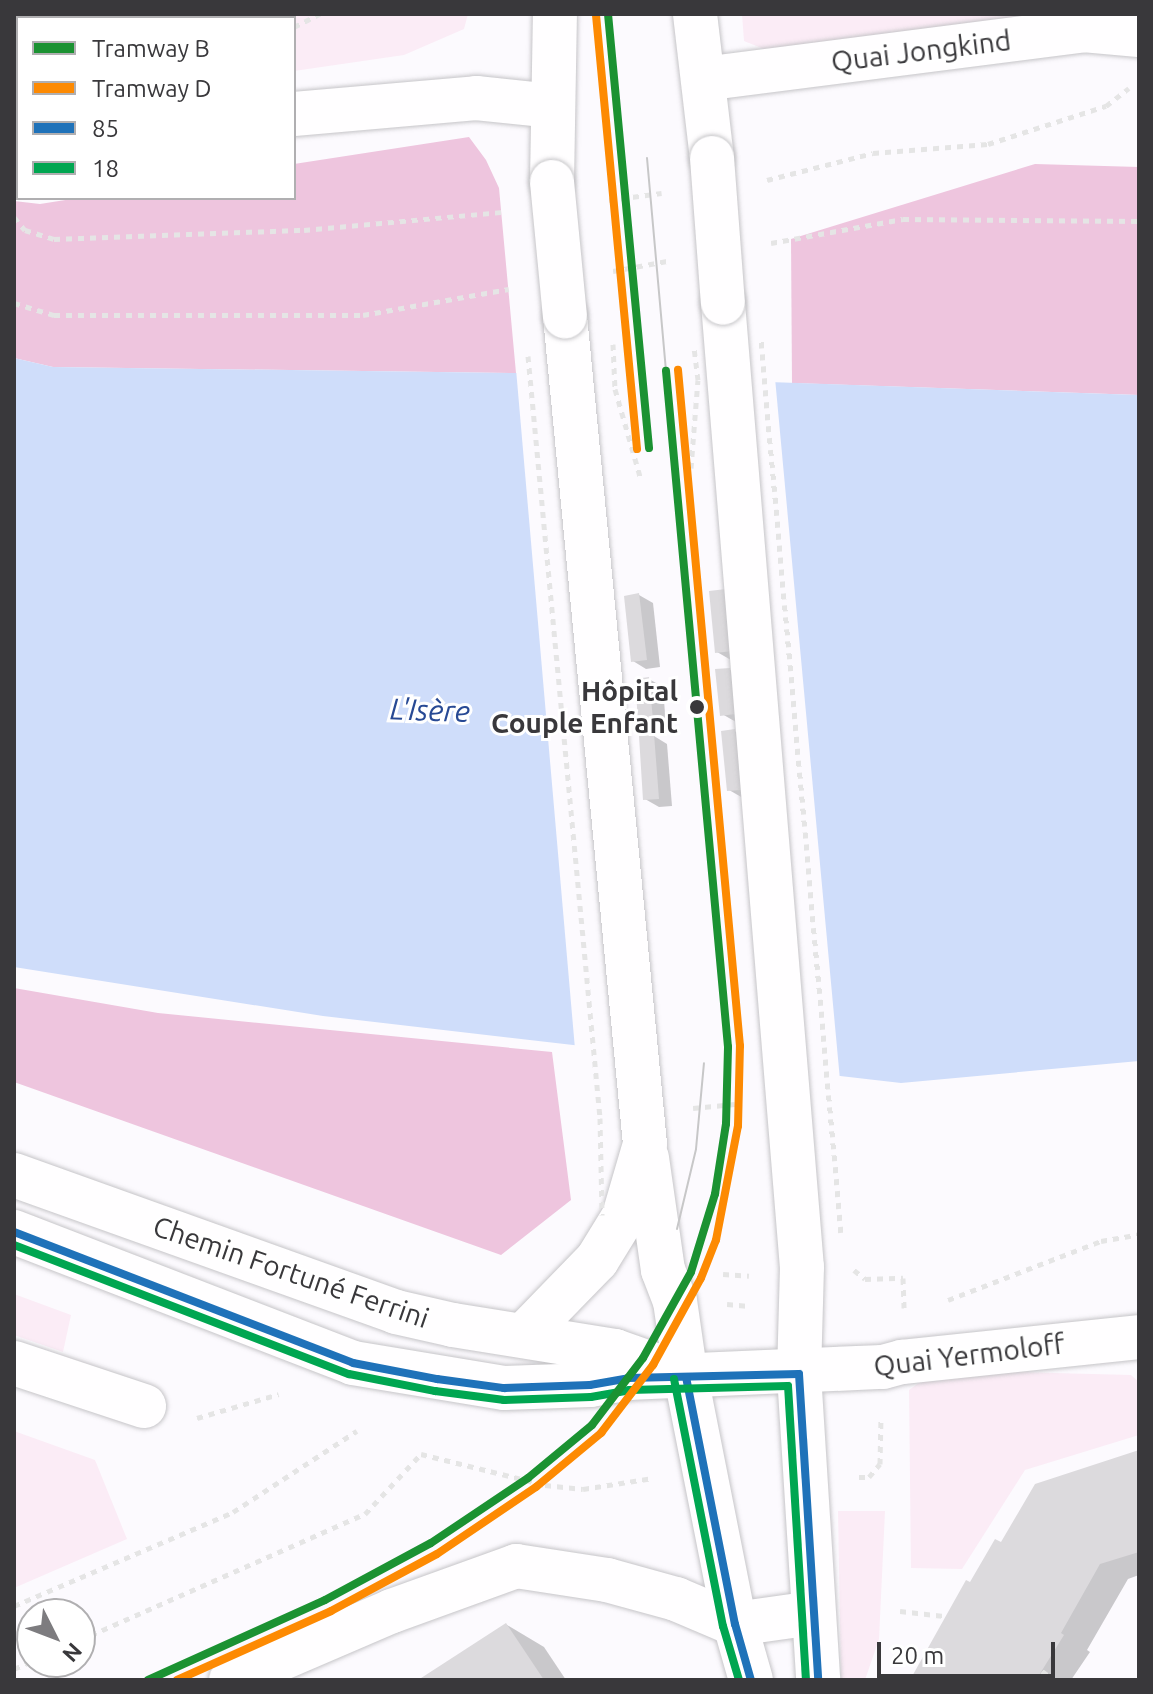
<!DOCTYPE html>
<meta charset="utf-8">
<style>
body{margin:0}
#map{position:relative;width:1153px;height:1694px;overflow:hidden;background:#fcfafe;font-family:Ubuntu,sans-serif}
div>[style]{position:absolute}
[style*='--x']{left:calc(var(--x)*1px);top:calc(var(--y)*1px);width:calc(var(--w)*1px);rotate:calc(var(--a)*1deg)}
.green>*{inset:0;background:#fbecf6}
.forest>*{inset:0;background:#eec5de}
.water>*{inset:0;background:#cfddfa}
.pier>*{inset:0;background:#fcfafe}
.shadow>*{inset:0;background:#0003}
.building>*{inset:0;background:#dcdadd}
.path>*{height:5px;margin-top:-2.5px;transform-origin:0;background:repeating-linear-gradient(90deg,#e5e5e5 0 6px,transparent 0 12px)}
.roads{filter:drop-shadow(0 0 2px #c6c5c8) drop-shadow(0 0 2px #c6c5c8)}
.minor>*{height:44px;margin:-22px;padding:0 22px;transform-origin:22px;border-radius:22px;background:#fffeff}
.tram>*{height:2px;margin:-1px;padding:0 1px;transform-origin:1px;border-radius:1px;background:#c7c7c8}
.path-bridge>*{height:5px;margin-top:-2.5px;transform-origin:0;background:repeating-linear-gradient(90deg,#e5e5e5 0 6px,transparent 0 12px)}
.bridges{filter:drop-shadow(0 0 2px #c6c5c8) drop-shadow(0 0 2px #c6c5c8)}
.minor-bridge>*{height:44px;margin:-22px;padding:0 22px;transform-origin:22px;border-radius:22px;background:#fffeff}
.bus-1>*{height:8px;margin:-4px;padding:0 4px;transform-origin:4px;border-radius:4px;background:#1f72b9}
.bus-2>*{height:8px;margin:-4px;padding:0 4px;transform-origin:4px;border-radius:4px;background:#00a651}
.tram-1>*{height:8px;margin:-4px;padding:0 4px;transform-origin:4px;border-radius:4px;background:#1b9232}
.tram-2>*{height:8px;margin:-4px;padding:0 4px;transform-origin:4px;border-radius:4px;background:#fd8a02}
.dots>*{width:22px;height:22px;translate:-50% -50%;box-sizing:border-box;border:4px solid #fff;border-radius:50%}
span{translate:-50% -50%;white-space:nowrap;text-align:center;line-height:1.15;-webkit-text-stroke:6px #fff;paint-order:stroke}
.street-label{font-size:28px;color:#39383b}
.stop-label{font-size:28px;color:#39383b;font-weight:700}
.right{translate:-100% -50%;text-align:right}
.water-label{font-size:30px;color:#274994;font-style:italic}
.frame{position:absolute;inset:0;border:16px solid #39383b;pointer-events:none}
.legend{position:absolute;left:16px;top:16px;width:280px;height:184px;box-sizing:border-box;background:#fff;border:2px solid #b0afb1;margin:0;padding:10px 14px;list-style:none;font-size:24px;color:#39383b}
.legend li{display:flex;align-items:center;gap:16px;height:40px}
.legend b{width:40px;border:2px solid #b0afb1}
.north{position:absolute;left:16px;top:1598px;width:80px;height:80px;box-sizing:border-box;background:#fff;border:2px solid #b0afb1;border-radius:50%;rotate:132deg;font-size:22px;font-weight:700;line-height:32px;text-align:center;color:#39383b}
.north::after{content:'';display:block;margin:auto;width:28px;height:36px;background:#7d7c7f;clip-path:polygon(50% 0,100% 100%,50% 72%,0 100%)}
.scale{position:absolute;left:877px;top:1642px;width:178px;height:36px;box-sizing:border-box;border:4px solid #39383b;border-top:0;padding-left:10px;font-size:24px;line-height:28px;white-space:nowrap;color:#39383b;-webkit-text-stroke:6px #fff;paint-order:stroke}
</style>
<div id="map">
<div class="green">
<div style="clip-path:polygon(20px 14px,468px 14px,464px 29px,404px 55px,294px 71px,294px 18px,18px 18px,18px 74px,14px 73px,14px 20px)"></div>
<div style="clip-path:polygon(742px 14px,1039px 14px,787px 58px,744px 41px)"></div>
<div style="clip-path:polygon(14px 1294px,71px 1315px,63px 1352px,14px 1335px)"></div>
<div style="clip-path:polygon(937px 1370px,1131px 1375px,1139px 1382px,1139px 1435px,1025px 1470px,962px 1569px,911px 1568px,909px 1390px)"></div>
<div style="clip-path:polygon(14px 1431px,95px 1460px,127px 1539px,14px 1588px)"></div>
<div style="clip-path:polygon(838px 1511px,885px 1511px,879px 1639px,865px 1680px,841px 1680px)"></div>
</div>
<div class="forest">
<div style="clip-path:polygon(469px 137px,486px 160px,499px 188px,516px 373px,53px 367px,14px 358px,14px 201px,40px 204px,78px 198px,294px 198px,294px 164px)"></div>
<div style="clip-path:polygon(1035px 164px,1139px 167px,1139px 395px,792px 383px,791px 239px)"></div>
<div style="clip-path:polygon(14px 988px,158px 1013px,552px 1052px,571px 1200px,501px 1255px,14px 1082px)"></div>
</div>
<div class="water">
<div style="clip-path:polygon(14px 358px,53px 367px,516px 373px,1139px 395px,1139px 1061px,901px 1083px,323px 1016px,14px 967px)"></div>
</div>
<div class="pier">
<div style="clip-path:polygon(516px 369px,775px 378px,840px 1080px,575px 1049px)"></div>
</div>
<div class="shadow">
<div style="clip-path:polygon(726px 591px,731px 660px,717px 652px)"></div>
<div style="clip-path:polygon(639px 595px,653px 603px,660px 667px,646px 669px,633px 661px)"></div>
<div style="clip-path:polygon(730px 670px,743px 678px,736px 722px,722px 714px)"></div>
<div style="clip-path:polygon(649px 679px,663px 687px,666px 727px,653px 728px,640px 720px)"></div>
<div style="clip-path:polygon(734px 731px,748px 739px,743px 798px,729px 790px)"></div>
<div style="clip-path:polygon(654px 736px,667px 744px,672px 806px,659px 807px,645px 799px)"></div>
<div style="clip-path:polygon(1139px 1452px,1139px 1575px,1128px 1579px,1087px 1650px,1090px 1652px,1071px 1680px,911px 1680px,967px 1582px,971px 1585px,1002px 1544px)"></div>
<div style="clip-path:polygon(507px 1625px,544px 1647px,566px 1680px,421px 1680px)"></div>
</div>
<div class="building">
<div style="clip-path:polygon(726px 589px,733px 651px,715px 653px,709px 591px)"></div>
<div style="clip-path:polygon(639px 593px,647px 660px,631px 662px,624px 596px)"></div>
<div style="clip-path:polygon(730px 668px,735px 714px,720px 716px,715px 669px)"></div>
<div style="clip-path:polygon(649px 677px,653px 720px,638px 721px,635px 679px)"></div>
<div style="clip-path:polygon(735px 729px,741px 790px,727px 791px,721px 731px)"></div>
<div style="clip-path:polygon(654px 734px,659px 799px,643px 800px,639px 736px)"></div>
<div style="clip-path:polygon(1139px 1450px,1139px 1552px,1100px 1564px,1061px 1633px,1064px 1635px,1036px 1680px,910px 1680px,966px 1580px,970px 1582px,995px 1539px,1001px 1542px,1035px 1484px)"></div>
<div style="clip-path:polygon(506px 1623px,544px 1680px,418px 1680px)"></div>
</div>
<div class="path">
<div style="--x:256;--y:14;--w:6;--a:45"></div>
<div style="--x:294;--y:27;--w:29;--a:-27"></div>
<div style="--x:767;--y:180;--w:109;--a:-14.3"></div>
<div style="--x:873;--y:153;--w:115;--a:-4.5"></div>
<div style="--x:988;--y:144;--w:124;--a:-17.9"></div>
<div style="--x:1106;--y:106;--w:29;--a:-38"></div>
<div style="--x:609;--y:200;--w:53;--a:-7.5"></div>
<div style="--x:14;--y:217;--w:17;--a:50"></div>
<div style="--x:25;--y:230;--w:30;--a:17"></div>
<div style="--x:54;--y:239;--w:250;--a:-2.1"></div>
<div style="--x:304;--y:230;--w:200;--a:-5.2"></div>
<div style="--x:771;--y:243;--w:134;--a:-10.3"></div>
<div style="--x:903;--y:219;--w:236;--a:0.5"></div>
<div style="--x:613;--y:271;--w:55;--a:-10.5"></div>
<div style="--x:14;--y:303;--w:42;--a:16.7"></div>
<div style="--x:54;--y:315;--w:309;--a:0"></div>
<div style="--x:363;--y:315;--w:148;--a:-10.1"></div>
<div style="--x:693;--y:1108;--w:42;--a:-5.4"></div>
<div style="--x:854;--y:1270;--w:14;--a:39"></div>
<div style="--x:865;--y:1279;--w:38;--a:-2"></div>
<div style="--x:903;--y:1278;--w:30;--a:88"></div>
<div style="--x:723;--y:1274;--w:26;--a:4"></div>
<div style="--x:948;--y:1300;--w:164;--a:-21.1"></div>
<div style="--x:1101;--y:1241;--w:39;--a:-10"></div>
<div style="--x:727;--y:1304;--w:22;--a:5"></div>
<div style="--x:197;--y:1418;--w:85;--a:-16.3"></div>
<div style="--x:859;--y:1477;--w:10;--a:0"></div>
<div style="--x:869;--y:1477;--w:17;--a:-50"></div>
<div style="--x:880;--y:1464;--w:46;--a:-88.8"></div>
<div style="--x:14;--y:1606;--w:238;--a:-23.2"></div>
<div style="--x:233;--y:1512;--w:148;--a:-33.2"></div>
<div style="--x:900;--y:1611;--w:44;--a:6.5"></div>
<div style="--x:80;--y:1640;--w:312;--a:-23.9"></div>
<div style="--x:365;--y:1514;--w:82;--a:-47"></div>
<div style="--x:421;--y:1454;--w:128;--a:14"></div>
<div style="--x:545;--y:1485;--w:38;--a:6"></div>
<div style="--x:583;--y:1489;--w:71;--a:-8.9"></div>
<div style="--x:14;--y:1669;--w:20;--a:-24"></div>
<div style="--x:1042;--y:1671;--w:15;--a:37"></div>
</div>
<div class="roads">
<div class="minor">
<div style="--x:695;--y:14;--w:145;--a:83.3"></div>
<div style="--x:703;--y:79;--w:383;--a:-7.3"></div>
<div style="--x:1083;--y:30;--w:56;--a:5.1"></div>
<div style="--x:294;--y:114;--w:183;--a:-5"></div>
<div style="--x:476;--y:98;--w:76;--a:6"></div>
<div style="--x:14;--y:139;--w:4;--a:0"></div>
<div style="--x:552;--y:182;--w:168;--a:-89"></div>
<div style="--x:723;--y:303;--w:967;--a:85.32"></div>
<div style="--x:802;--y:1267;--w:107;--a:91.6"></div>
<div style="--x:799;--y:1374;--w:307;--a:86.4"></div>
<div style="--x:647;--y:1158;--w:113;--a:81.9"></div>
<div style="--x:663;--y:1270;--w:33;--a:69"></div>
<div style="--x:675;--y:1301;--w:77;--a:81.8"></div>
<div style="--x:686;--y:1377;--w:252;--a:78.8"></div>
<div style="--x:735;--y:1624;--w:58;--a:74.1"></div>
<div style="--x:14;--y:1175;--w:406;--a:19.7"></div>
<div style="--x:396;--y:1312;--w:58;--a:12.8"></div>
<div style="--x:453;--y:1325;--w:164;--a:9.1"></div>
<div style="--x:615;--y:1351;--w:57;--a:19.4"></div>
<div style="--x:14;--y:1232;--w:363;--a:21.1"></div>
<div style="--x:353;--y:1363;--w:153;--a:9.4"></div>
<div style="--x:504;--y:1388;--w:86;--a:-2"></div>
<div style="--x:590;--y:1385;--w:39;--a:-10"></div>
<div style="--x:628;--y:1378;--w:255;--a:-2.5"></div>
<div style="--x:883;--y:1367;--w:20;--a:-15"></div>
<div style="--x:902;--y:1362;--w:238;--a:-6"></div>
<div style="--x:525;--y:1334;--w:103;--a:-45.8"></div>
<div style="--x:597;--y:1260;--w:52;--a:-58.5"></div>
<div style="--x:624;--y:1216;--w:75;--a:-73.7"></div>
<div style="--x:645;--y:1144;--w:832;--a:-95.52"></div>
<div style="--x:14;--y:1363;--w:137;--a:18.3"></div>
<div style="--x:231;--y:1680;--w:175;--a:-23.2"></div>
<div style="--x:392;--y:1611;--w:132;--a:-19.9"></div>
<div style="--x:516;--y:1566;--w:92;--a:8.7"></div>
<div style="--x:607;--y:1580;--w:72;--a:15.4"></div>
<div style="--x:676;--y:1599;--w:64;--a:23"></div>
<div style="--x:735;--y:1624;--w:79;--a:-8"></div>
</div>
</div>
<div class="tram">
<div style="--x:647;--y:158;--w:214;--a:84.9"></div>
<div style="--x:677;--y:1229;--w:82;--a:-76.6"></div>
<div style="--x:696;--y:1149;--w:86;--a:-84.7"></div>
</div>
<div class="path-bridge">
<div style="--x:761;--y:342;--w:895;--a:84.87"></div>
<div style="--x:613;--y:344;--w:45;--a:87.5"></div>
<div style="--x:615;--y:389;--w:91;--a:74"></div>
<div style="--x:528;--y:356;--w:765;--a:84.6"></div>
<div style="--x:600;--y:1118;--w:97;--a:88.8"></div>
<div style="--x:691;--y:468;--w:88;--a:-85.5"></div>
<div style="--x:698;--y:380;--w:34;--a:-97"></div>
</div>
<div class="bridges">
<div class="minor-bridge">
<div style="--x:712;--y:158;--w:145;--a:85.7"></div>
<div style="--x:552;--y:182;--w:135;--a:84.5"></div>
</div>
</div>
<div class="bus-1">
<div style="--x:14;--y:1232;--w:363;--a:21.1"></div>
<div style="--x:353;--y:1363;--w:86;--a:10.8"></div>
<div style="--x:437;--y:1379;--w:68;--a:7.7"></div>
<div style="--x:504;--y:1388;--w:86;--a:-2"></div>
<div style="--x:590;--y:1385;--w:39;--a:-10"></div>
<div style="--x:628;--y:1378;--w:171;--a:-1.3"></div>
<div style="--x:799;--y:1374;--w:307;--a:86.4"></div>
<div style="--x:686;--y:1377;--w:252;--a:78.8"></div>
<div style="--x:735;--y:1624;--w:58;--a:74.1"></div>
</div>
<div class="bus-2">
<div style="--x:14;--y:1245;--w:359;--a:21.1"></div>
<div style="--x:349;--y:1374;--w:88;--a:11.2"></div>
<div style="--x:435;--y:1391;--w:70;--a:7.4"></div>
<div style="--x:504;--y:1400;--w:87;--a:-2"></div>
<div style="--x:591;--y:1397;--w:39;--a:-10"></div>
<div style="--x:629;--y:1390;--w:159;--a:-1.4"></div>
<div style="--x:788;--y:1386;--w:295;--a:86.5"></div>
<div style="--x:674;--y:1379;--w:252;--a:78.8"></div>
<div style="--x:723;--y:1626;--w:56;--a:73.5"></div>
</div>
<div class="tram-1">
<div style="--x:608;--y:14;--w:436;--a:84.6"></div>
<div style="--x:148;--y:1680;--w:194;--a:-24.3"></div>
<div style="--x:325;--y:1600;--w:120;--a:-28.3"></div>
<div style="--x:431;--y:1543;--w:117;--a:-33.8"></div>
<div style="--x:528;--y:1478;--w:83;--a:-39.6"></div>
<div style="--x:592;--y:1425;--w:84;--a:-52.7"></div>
<div style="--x:643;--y:1358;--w:98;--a:-60.8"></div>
<div style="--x:691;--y:1272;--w:82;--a:-72.9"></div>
<div style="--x:715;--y:1194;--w:71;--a:-81.1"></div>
<div style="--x:726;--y:1124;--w:77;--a:-88.5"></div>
<div style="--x:728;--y:1047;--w:679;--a:-95.24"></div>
</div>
<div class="tram-2">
<div style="--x:596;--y:15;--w:436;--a:84.6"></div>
<div style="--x:177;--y:1680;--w:169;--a:-24.1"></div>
<div style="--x:331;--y:1611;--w:120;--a:-28.3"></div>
<div style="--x:437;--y:1554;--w:120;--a:-34.1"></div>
<div style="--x:536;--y:1487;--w:85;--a:-39.7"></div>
<div style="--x:601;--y:1433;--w:86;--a:-52.6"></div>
<div style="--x:653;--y:1365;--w:99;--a:-61.1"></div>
<div style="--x:701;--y:1278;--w:41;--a:-68.5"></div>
<div style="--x:716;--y:1240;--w:116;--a:-79.1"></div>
<div style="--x:738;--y:1126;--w:80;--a:-88.6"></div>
<div style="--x:740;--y:1046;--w:679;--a:-95.24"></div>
</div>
<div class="dots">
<div style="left:697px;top:707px;background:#39383b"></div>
</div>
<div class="street-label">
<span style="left:921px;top:51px;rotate:-7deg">Quai Jongkind</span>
<span style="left:291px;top:1272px;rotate:19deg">Chemin Fortuné Ferrini</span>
<span style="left:969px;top:1355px;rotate:-7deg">Quai Yermoloff</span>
</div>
<div class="stop-label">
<span class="right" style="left:678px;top:707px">Hôpital<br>Couple Enfant</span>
</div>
<div class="water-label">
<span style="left:430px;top:710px;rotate:2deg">L'Isère</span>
</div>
<div class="frame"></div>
<ul class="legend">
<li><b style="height:10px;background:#1b9232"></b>Tramway B</li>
<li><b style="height:10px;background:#fd8a02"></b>Tramway D</li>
<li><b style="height:10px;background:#1f72b9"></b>85</li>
<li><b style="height:10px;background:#00a651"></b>18</li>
</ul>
<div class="north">N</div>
<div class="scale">20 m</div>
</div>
